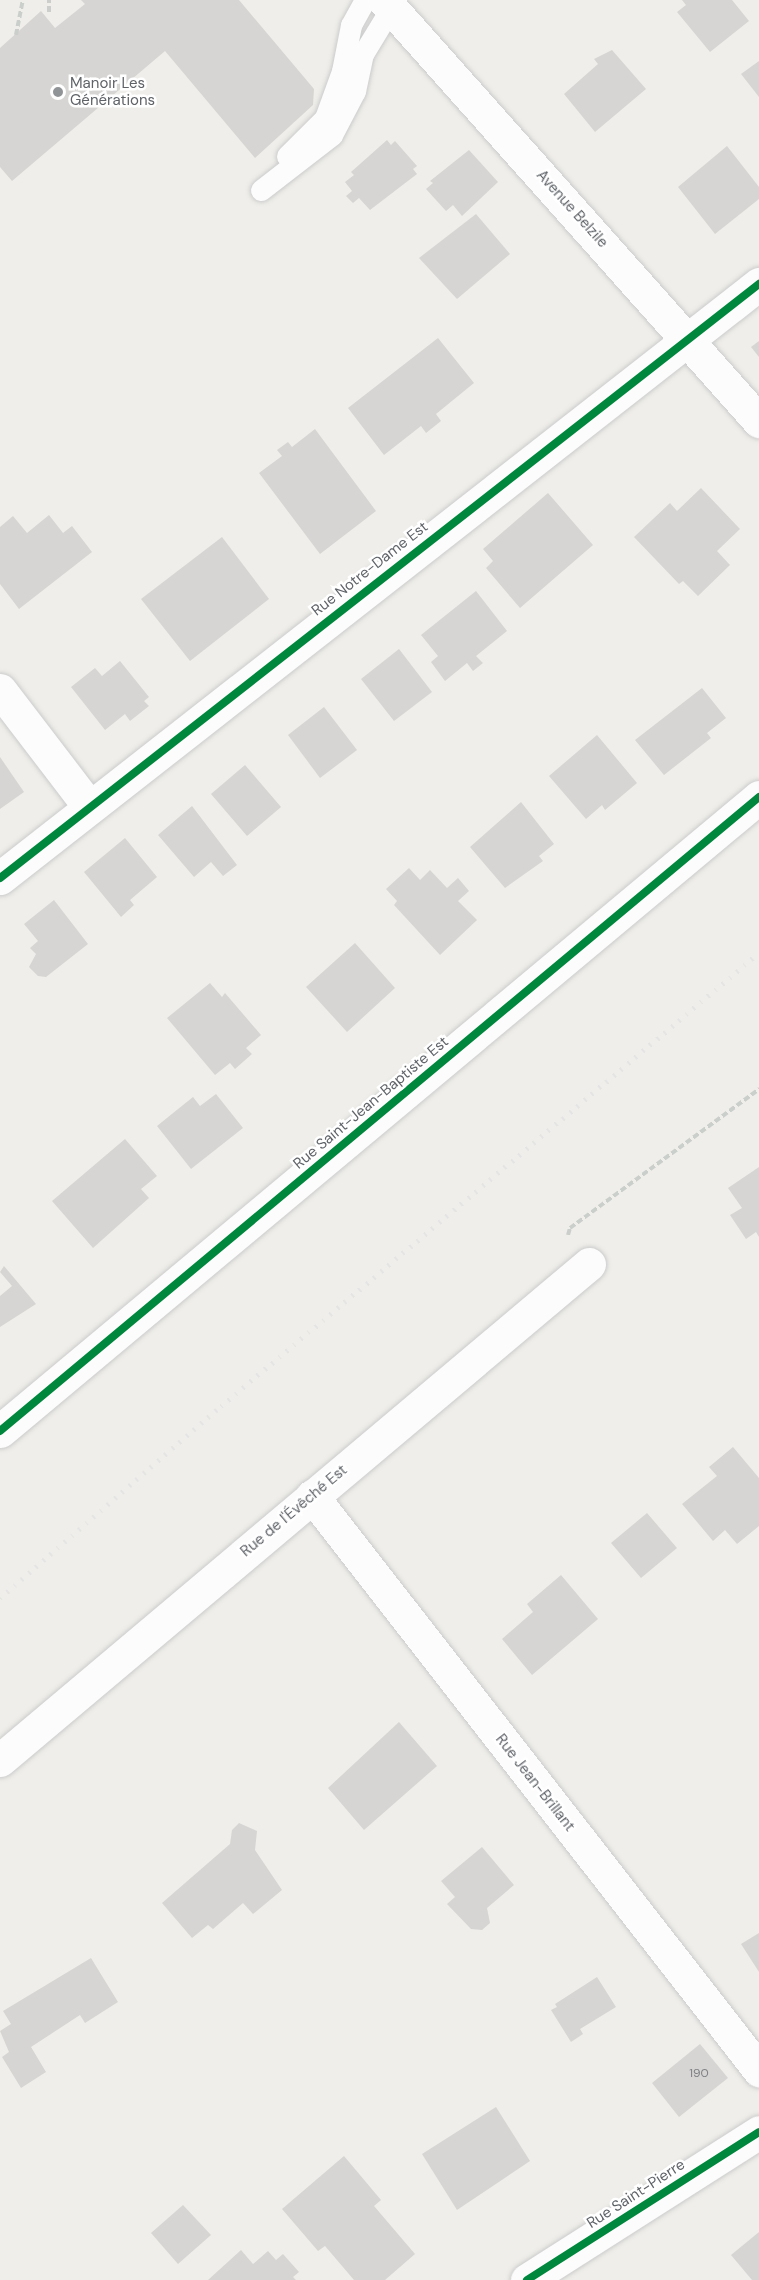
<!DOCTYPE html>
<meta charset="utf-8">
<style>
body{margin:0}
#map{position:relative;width:759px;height:2280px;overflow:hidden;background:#efeeea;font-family:"DM Sans",sans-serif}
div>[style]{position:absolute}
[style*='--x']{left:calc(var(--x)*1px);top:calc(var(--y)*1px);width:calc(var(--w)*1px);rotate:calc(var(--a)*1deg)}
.building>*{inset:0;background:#d6d5d3}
.path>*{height:4px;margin-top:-2px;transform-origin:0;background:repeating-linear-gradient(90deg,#cacfcc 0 6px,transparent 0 9px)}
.roads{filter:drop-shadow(0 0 2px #cbcccc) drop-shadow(0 0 2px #cbcccc)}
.service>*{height:21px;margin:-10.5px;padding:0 10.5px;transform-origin:10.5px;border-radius:10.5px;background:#fdfcfc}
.minor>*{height:33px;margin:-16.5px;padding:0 16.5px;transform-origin:16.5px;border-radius:16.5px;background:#fdfcfc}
.tertiary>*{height:33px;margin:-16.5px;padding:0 16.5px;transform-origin:16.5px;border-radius:16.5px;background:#fdfcfc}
.rail>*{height:4.5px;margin-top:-2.25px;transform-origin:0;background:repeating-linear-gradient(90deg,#e4e4e4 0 1.5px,transparent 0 9.5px)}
.cycleway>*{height:8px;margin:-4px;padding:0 4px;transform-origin:4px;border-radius:4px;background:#00873e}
.dots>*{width:16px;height:16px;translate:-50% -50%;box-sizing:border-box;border:3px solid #fff;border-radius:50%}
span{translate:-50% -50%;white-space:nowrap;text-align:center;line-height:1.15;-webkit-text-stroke:5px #fff;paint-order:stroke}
.number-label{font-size:12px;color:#7e8184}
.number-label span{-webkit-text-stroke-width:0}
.poi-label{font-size:15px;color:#5f6368}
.left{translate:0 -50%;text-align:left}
.street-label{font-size:15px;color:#5f6368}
</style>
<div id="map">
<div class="building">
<div style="clip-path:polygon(81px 0,239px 0,314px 89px,313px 105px,255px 158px,165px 51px,12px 181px,0 167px,0 48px,41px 11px,55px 28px,85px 4px)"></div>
<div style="clip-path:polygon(682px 0,732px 0,749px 21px,710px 52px,677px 12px,686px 5px)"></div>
<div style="clip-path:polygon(612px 50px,646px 89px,595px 132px,564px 94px,598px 64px,594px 59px)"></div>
<div style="clip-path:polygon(759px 61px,759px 97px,741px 74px)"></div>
<div style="clip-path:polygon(387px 140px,391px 145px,395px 141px,417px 166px,413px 169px,417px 174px,370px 210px,359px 198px,353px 203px,346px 196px,352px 191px,345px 182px,354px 175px,351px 172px)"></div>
<div style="clip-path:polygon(727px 146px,759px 187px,759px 199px,715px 234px,678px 187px)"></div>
<div style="clip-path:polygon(469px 150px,498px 182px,462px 216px,453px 205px,446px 211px,426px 189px,433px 183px,430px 181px)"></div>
<div style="clip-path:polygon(476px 214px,510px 254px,457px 299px,419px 258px)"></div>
<div style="clip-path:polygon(438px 338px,474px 383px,436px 414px,441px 421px,426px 433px,421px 426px,384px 455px,348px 408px)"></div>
<div style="clip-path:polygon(759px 341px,759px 357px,751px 347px)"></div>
<div style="clip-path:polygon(315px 429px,376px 511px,320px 554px,259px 473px,282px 456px,277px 450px,288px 442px,292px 447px)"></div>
<div style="clip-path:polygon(701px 488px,740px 529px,717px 551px,730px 565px,698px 596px,683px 581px,679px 584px,634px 537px,670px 503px,677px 511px)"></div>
<div style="clip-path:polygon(548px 493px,593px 545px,520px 608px,486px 568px,493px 561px,483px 549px)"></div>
<div style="clip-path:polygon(49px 515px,63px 533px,72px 526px,92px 552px,19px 609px,0 584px,0 527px,13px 516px,27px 533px)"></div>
<div style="clip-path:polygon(222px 537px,269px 599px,190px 661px,141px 599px)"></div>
<div style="clip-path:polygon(476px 591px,507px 631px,476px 656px,483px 663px,473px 671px,467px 663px,445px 681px,431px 662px,438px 656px,421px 635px)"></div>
<div style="clip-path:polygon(399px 649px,432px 692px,394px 721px,361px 679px)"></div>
<div style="clip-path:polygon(120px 661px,149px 697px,144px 701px,149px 706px,130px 721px,125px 714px,105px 730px,71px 687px,95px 668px,102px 676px)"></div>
<div style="clip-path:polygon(702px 688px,726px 718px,707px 733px,711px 738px,664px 775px,635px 740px)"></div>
<div style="clip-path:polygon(324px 707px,357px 750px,320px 778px,288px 735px)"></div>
<div style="clip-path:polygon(597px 735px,637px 783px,605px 810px,602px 805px,586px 819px,549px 776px)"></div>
<div style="clip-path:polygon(0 757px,24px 792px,0 809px)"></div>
<div style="clip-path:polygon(245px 765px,281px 807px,247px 836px,211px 794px)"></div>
<div style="clip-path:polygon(521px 802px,554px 844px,539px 856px,543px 861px,505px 888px,470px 847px)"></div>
<div style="clip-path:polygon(192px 806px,237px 865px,223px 876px,211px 862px,194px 877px,158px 835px)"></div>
<div style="clip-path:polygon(125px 838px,157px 877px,130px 900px,134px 905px,121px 917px,84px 872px)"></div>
<div style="clip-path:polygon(409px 868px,420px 880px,430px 870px,447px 888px,458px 878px,469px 891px,458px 901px,477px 920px,440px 955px,394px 905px,397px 901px,386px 889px)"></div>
<div style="clip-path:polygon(54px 900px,88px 944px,46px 977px,38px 976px,29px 967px,36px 954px,30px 948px,38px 941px,24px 924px)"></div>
<div style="clip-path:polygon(355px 943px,395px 988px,347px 1032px,306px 987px)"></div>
<div style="clip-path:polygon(210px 983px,222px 997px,225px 993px,261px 1035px,246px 1048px,252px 1054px,235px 1069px,230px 1063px,215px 1075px,167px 1018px)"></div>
<div style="clip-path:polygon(216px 1094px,243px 1128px,191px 1169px,157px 1126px,193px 1097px,200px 1106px)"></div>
<div style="clip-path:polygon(125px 1139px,157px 1176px,141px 1189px,149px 1198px,93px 1248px,52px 1201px)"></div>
<div style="clip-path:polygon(759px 1167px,759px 1237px,756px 1232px,746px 1239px,730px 1215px,742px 1208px,728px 1188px)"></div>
<div style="clip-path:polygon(4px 1266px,36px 1304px,0 1327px,0 1296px,12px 1286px,0 1272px)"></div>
<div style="clip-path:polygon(733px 1447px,759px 1478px,759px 1526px,737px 1544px,725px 1530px,713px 1541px,682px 1504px,717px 1476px,709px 1467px)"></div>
<div style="clip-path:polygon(647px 1513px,677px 1548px,641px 1578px,611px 1543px)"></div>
<div style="clip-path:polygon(561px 1575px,598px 1619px,532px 1675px,502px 1639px,533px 1612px,527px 1604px)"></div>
<div style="clip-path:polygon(399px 1722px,437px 1766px,364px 1830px,328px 1788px)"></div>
<div style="clip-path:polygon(239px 1823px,257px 1831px,255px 1850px,282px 1890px,253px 1914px,243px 1903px,213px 1929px,208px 1925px,192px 1938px,162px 1903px,230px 1844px,232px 1830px)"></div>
<div style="clip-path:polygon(482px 1847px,514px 1885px,487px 1908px,490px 1923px,482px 1930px,471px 1929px,447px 1904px,455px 1897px,441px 1881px)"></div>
<div style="clip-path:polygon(759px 1933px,759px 1972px,741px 1944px)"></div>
<div style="clip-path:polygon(91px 1958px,118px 2002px,85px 2023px,80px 2015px,31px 2047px,46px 2072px,21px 2088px,2px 2057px,9px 2052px,0 2031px,11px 2024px,3px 2011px)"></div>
<div style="clip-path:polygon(597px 1977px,616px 2007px,580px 2029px,583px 2034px,571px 2042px,551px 2010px,557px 2007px,555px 2004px)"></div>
<div style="clip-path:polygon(700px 2044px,728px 2078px,679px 2117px,652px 2083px)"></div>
<div style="clip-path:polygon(496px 2107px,530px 2161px,457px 2210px,422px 2154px)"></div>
<div style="clip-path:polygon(344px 2156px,381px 2200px,374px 2206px,415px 2254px,385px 2280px,354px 2280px,325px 2246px,318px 2251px,282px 2209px)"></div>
<div style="clip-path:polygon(183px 2205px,211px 2235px,178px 2264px,151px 2233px)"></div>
<div style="clip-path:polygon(759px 2232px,759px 2280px,752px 2280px,731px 2255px)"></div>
<div style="clip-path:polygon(241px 2250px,253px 2264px,268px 2251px,276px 2260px,283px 2254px,299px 2272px,293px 2277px,296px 2280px,208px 2280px)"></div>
</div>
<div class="path">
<div style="--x:49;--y:12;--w:12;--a:-90"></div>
<div style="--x:16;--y:35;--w:36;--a:-79"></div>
<div style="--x:568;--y:1235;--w:7;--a:-74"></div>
<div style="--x:570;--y:1228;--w:235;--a:-36.3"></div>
</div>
<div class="roads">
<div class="service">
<div style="--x:287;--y:156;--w:54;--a:-45"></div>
<div style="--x:325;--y:118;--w:50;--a:-70.1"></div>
<div style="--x:342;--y:71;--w:47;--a:-78.9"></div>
<div style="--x:351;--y:25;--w:29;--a:-61"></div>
<div style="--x:261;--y:190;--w:90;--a:-37.8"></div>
<div style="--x:332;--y:135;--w:50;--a:-62.4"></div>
<div style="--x:355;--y:91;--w:38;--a:-78"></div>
<div style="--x:363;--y:54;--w:54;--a:-58.7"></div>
</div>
<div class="minor">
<div style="--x:0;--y:690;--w:145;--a:52.6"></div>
<div style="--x:0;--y:878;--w:964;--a:-38.05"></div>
<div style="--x:312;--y:1496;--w:728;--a:52.09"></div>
<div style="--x:0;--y:1760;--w:770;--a:-40.1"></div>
<div style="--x:527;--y:2280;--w:275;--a:-32.5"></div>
</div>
<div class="tertiary">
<div style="--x:384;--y:0;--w:564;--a:48.31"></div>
<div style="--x:0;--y:1431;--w:989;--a:-39.87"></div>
</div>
</div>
<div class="rail">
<div style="--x:0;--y:1598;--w:293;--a:-41"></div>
<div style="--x:221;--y:1406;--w:703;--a:-40.1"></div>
</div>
<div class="cycleway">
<div style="--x:0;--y:878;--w:964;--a:-38.05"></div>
<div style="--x:0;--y:1431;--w:989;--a:-39.87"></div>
<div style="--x:527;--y:2280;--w:275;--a:-32.5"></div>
</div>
<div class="dots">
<div style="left:58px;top:92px;background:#919496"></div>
</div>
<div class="number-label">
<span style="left:699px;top:2074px">190</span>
</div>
<div class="poi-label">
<span class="left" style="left:70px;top:92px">Manoir Les<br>Générations</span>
</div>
<div class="street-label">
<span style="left:572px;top:209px;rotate:48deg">Avenue Belzile</span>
<span style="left:370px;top:569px;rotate:-38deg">Rue Notre-Dame Est</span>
<span style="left:371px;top:1103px;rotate:-40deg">Rue Saint-Jean-Baptiste Est</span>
<span style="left:294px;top:1511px;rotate:-40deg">Rue de l'Évêché Est</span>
<span style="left:535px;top:1783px;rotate:52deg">Rue Jean-Brillant</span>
<span style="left:636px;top:2194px;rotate:-33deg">Rue Saint-Pierre</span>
</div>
</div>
